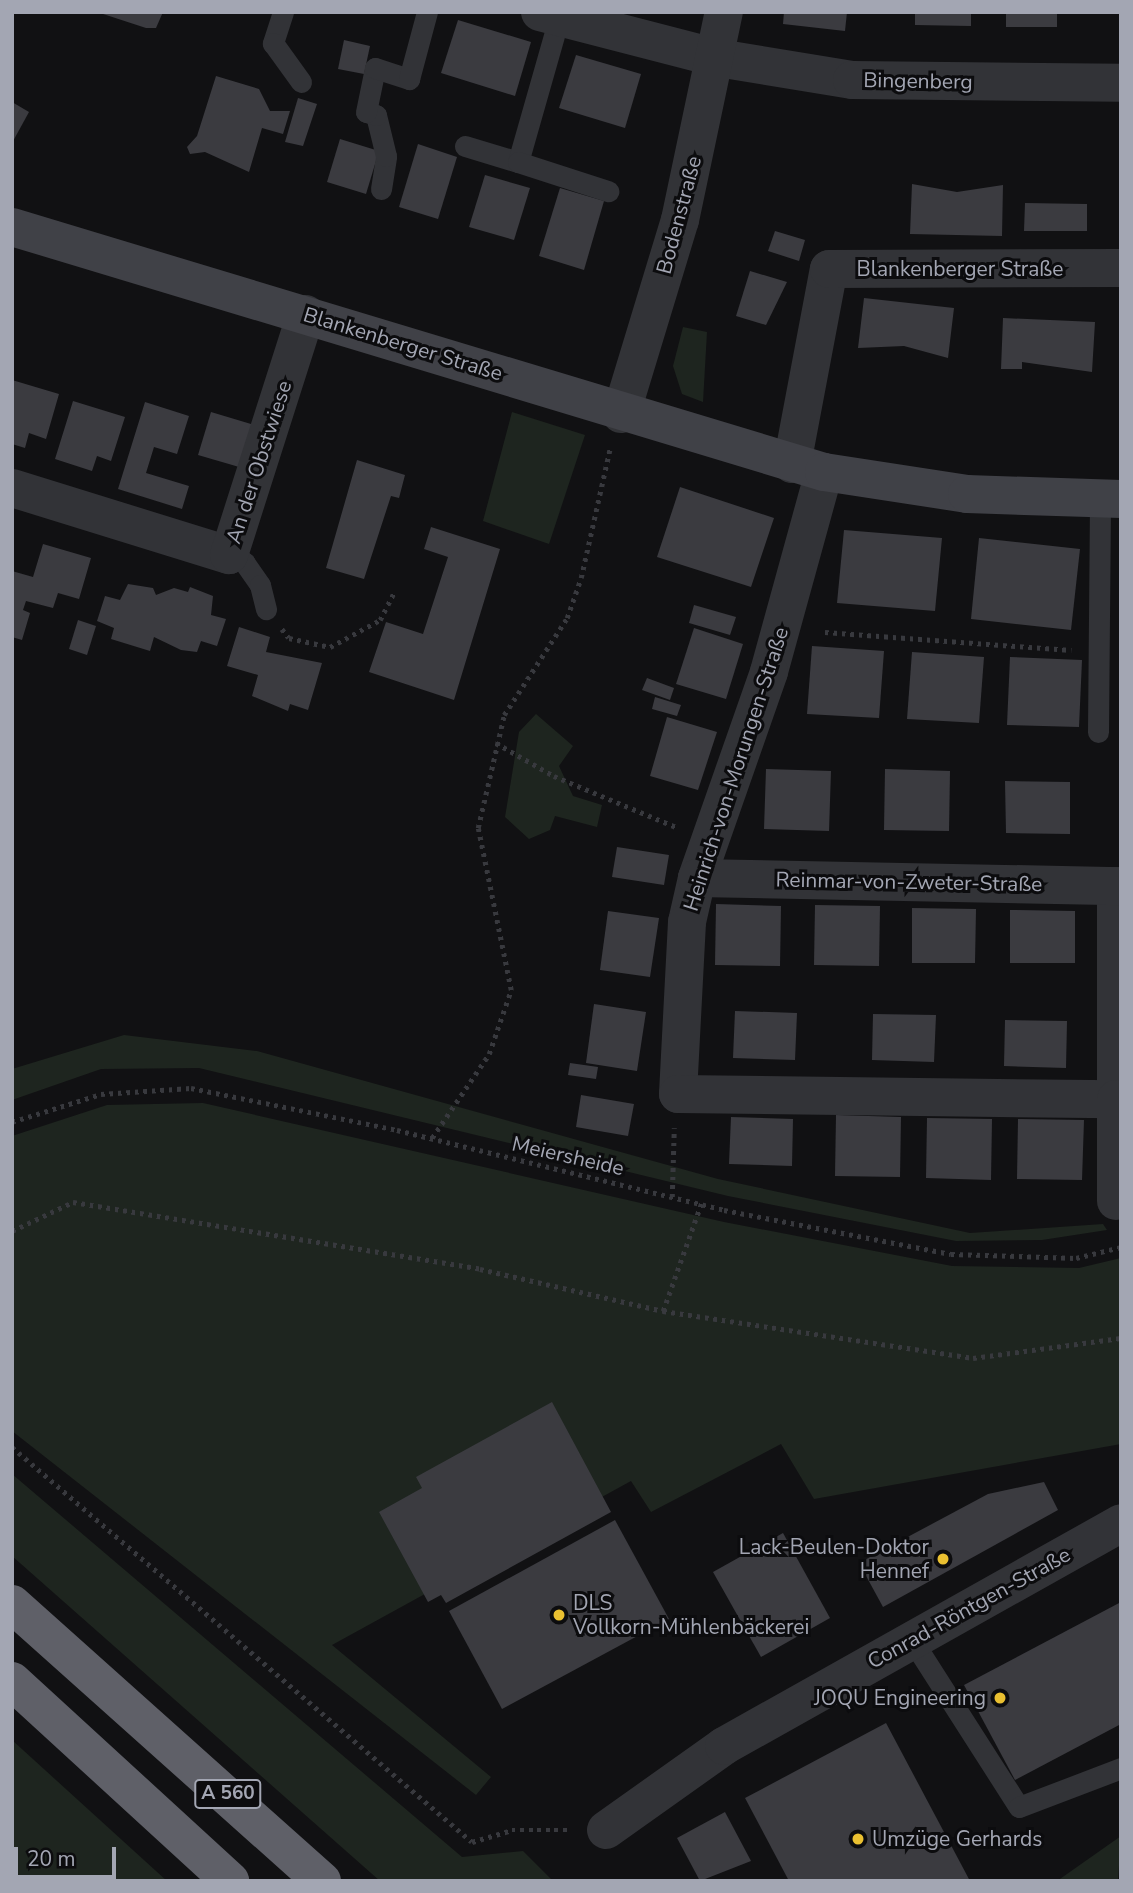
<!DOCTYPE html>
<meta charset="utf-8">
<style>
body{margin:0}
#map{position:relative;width:1133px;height:1893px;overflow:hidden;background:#111113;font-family:"Nunito Sans",sans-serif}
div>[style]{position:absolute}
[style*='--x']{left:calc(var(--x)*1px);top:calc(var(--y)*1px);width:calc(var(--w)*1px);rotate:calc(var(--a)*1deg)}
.green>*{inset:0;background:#1e251f}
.building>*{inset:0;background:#3b3b40}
.path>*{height:4.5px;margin-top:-2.25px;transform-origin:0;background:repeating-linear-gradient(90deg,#38393e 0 3.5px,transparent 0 8.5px)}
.lane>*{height:21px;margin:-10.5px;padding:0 10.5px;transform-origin:10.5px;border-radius:10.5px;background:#323337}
.street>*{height:38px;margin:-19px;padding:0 19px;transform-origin:19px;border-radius:19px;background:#323337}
.secondary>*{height:38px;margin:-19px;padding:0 19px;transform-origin:19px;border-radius:19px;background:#404147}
.highway>*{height:38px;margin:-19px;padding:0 19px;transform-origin:19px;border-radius:19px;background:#5f6068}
.dots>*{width:19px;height:19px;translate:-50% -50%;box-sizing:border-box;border:4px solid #0c0c0e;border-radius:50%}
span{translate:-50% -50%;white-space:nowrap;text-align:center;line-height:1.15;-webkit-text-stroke:6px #0c0c0e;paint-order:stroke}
.shield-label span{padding:2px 5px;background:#0c0c0e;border:2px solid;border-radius:5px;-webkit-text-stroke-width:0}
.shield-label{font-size:19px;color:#a3a6b3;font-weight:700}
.street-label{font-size:21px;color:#a3a6b3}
.poi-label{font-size:21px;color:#a3a6b3}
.right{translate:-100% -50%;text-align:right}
.left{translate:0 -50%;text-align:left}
.frame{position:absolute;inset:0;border:14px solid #a3a6b3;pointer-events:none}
.scale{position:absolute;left:14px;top:1847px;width:102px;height:32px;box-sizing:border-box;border:4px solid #a3a6b3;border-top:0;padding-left:9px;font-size:21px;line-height:24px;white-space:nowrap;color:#a3a6b3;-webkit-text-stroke:5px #0c0c0e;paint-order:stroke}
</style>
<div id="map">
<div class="green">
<div style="clip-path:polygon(683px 327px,707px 332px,703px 402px,682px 394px,673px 366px)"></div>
<div style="clip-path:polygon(512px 412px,585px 435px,549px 544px,483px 521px)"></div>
<div style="clip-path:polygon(536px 714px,573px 746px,559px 766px,573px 796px,602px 805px,597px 827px,555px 816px,550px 830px,529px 839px,505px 817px,519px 732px)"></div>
<div style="clip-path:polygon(124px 1035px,257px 1051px,718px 1179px,970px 1233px,1103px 1224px,1107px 1230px,1042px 1240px,956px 1241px,728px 1196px,199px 1068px,101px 1069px,12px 1100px,12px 1069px)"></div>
<div style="clip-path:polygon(203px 1103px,724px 1222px,952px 1266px,1079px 1268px,1121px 1258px,1121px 1444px,814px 1499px,781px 1444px,651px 1512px,631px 1481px,332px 1645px,491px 1777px,476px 1795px,12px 1431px,12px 1136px,107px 1105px)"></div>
<div style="clip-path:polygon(12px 1474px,462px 1857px,523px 1851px,553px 1881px,380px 1881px,12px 1556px)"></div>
<div style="clip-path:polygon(12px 1740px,167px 1881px,12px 1881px)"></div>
<div style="clip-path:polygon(1121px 1836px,1118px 1881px,1057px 1881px)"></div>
</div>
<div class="building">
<div style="clip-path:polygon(97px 12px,163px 12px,156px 28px,146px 28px)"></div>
<div style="clip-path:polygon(784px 12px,847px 12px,845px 31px,783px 24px)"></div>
<div style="clip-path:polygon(915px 12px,971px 12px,971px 26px,915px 25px)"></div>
<div style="clip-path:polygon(1006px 12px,1057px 12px,1057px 27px,1006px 27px)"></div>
<div style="clip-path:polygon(458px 20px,531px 42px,515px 96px,441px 73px)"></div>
<div style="clip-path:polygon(344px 40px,370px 46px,364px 74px,338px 69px)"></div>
<div style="clip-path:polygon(576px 55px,641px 74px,625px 128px,559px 108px)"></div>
<div style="clip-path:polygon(216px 76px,259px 89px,270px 111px,290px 111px,283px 134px,262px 128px,249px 172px,205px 152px,190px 154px,187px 147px,197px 136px)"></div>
<div style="clip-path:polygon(298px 98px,317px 104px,303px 146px,285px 142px)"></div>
<div style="clip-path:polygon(12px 102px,29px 112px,12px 143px)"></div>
<div style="clip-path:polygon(340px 139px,379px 151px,366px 194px,327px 182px)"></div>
<div style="clip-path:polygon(418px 144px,457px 157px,438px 219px,399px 207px)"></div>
<div style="clip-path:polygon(485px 175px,530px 188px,514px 240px,469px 227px)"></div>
<div style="clip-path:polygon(912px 184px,957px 192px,1003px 185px,1002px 236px,910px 234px)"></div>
<div style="clip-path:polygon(560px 188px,604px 201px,584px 270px,539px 256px)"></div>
<div style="clip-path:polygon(1025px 203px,1087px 204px,1087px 231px,1024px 231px)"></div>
<div style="clip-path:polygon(775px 231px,805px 240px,799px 261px,768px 251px)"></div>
<div style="clip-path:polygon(750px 271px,787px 282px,766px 325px,736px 316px)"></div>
<div style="clip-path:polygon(864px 298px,954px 308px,948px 358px,904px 346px,858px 348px)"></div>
<div style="clip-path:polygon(1003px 318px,1095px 322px,1092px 372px,1022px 362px,1022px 369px,1001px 369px)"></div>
<div style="clip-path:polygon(12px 380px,59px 394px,46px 439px,29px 433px,25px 448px,12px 444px)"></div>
<div style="clip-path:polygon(73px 401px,125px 417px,111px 461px,97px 456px,92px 471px,55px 459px)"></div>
<div style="clip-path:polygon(145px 402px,189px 416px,177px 454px,154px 447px,146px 473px,189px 486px,182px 509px,118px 489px)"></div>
<div style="clip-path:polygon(211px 412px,258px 426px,246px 469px,198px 455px)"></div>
<div style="clip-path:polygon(357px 460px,405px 475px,399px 498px,391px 496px,364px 579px,326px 568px)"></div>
<div style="clip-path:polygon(680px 487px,774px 518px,751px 587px,657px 557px)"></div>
<div style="clip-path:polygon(431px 527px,500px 549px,454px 700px,369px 672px,386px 622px,423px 634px,448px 557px,424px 549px)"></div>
<div style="clip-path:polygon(844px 530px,942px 538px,935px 611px,837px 603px)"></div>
<div style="clip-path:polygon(979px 538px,1080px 549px,1071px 630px,971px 619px)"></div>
<div style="clip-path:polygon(43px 544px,91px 558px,79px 599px,58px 593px,53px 608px,26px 601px,23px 610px,30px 613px,22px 640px,12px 637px,12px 571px,33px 577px)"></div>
<div style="clip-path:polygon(128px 584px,153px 588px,156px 595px,174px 588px,188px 592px,190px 587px,213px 596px,211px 615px,226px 619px,217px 646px,201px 641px,197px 652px,181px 650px,154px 637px,150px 651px,111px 639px,114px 628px,97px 621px,105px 596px,120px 600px)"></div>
<div style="clip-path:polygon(694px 605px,736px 617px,730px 635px,689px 623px)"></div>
<div style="clip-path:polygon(78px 620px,96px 626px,87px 655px,69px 649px)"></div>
<div style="clip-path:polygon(239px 627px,270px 637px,266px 652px,322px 663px,308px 710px,290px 704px,288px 711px,252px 696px,258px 675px,227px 666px)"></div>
<div style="clip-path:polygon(694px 628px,743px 644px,726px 699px,676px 684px)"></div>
<div style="clip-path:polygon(812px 646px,884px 651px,879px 718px,807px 714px)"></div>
<div style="clip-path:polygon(912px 652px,984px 657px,979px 723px,907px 719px)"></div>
<div style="clip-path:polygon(1010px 657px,1082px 660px,1079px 727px,1007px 725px)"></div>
<div style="clip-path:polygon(647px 678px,674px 688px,670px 700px,642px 690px)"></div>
<div style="clip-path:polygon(655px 697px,681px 705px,677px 716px,652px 709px)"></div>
<div style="clip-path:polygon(667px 717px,717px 732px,698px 790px,650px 776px)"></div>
<div style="clip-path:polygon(766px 769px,831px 771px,829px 831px,764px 829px)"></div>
<div style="clip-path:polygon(885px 769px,950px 771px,949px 831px,884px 830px)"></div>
<div style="clip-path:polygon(1005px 781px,1070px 782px,1070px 834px,1006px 833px)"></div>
<div style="clip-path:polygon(617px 847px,669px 855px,664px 885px,612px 877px)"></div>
<div style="clip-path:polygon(716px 904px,781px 906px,780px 966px,715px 965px)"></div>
<div style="clip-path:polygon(815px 905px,880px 906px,879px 966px,814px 965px)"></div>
<div style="clip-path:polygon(912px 908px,976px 909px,975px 963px,912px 963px)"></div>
<div style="clip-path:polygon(1010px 910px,1075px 911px,1075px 963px,1010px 963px)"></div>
<div style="clip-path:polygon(608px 911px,659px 918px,650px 977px,600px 970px)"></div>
<div style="clip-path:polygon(594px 1004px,646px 1012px,637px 1071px,586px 1063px)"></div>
<div style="clip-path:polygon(735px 1011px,797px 1013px,795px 1060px,733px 1058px)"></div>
<div style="clip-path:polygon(873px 1014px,936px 1015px,934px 1062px,872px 1060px)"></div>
<div style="clip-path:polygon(1005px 1020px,1067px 1021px,1066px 1068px,1004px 1066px)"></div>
<div style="clip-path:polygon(570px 1063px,598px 1067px,596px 1079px,568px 1075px)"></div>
<div style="clip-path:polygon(581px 1095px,634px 1104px,628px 1136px,576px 1127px)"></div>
<div style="clip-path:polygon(836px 1115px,901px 1117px,900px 1177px,835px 1176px)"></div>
<div style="clip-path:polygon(731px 1117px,793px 1119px,792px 1166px,729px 1164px)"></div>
<div style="clip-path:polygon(927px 1118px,992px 1119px,991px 1180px,926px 1178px)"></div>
<div style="clip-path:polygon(1018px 1119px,1084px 1120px,1082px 1180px,1017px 1179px)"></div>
<div style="clip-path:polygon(552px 1402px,611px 1512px,446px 1603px,441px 1595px,428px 1602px,379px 1512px,422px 1488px,416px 1477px)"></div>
<div style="clip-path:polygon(1044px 1482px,1058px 1510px,883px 1607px,859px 1563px,988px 1494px)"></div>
<div style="clip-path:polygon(615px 1520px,669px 1619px,502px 1709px,449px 1611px)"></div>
<div style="clip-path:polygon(783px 1533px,830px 1618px,761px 1657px,713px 1572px)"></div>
<div style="clip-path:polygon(1121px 1602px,1121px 1724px,1015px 1780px,964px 1685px)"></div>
<div style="clip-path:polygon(886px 1723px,970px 1881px,789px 1881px,745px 1798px)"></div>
<div style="clip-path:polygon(725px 1812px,751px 1861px,700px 1881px,677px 1838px)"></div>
</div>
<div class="path">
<div style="--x:282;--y:629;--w:11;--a:52"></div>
<div style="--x:289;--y:638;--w:42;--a:12.4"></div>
<div style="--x:330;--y:647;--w:57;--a:-28.4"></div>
<div style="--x:380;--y:620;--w:33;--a:-63"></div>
<div style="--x:825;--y:632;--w:247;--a:4.2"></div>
<div style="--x:496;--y:743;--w:67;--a:29.6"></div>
<div style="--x:554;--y:776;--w:132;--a:22.7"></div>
<div style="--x:12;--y:1122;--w:93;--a:-17.5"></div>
<div style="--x:101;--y:1094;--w:90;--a:-3.8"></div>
<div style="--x:191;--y:1088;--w:210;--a:11.5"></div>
<div style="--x:397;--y:1130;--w:337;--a:13.7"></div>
<div style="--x:724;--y:1210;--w:231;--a:11"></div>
<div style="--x:951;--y:1254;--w:125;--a:1.8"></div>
<div style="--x:1076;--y:1258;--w:46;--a:-13.7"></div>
<div style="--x:432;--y:1138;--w:102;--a:-55.8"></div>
<div style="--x:489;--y:1054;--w:68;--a:-71"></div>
<div style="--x:511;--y:990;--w:165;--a:-101.5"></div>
<div style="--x:478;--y:828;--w:116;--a:-77"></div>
<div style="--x:504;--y:715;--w:116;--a:-57"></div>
<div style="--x:567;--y:618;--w:42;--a:-70.7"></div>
<div style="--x:581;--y:578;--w:133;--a:-77.4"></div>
<div style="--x:672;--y:1197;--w:69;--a:-88.3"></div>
<div style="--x:12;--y:1231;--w:68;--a:-25.4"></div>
<div style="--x:73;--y:1202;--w:412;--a:9.3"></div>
<div style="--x:480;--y:1269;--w:188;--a:12.9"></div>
<div style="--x:663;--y:1311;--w:314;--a:8.6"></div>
<div style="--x:973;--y:1358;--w:149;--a:-7.7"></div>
<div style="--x:663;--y:1311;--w:114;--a:-70.4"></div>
<div style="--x:12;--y:1447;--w:606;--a:40.65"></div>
<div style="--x:472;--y:1842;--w:42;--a:-16.7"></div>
<div style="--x:512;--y:1830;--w:58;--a:0"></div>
</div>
<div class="lane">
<div style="--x:283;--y:12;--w:33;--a:108"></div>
<div style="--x:273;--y:43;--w:48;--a:54.3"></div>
<div style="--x:465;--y:146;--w:55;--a:16.8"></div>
<div style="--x:518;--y:162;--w:150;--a:-74.1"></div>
<div style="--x:518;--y:162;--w:95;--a:17.9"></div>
<div style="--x:381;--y:189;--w:33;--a:-81"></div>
<div style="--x:386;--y:156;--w:42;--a:-103.7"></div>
<div style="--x:376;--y:115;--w:10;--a:-163"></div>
<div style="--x:366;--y:112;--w:45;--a:-78.4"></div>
<div style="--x:375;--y:68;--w:36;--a:18"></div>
<div style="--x:409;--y:79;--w:69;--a:-75"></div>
<div style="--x:229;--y:555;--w:17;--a:25"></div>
<div style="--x:244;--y:562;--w:28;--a:55"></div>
<div style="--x:260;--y:585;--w:25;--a:76"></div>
<div style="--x:1098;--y:732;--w:234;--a:-89.5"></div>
<div style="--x:912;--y:1640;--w:198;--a:57.4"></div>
<div style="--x:1019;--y:1807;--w:109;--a:-20.9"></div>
</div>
<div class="street">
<div style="--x:540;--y:12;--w:184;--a:14.5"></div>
<div style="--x:718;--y:58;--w:136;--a:9.3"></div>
<div style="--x:852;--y:80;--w:269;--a:0.6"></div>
<div style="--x:621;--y:414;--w:203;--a:-73.1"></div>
<div style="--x:680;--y:220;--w:213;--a:-78.1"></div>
<div style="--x:792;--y:464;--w:198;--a:-79.3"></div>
<div style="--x:829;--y:269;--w:292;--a:-0.2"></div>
<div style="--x:824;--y:472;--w:207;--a:105.4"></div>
<div style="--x:769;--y:672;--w:218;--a:109.3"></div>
<div style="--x:697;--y:878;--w:45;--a:102.8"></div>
<div style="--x:687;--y:922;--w:172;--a:93"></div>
<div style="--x:678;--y:1094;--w:438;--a:0.7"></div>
<div style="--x:1116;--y:1099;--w:213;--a:-90"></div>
<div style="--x:12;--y:488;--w:227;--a:17.2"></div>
<div style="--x:229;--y:555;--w:253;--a:-72.3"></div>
<div style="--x:697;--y:878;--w:424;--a:1.1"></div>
<div style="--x:1116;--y:1099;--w:102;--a:90"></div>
<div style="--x:606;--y:1830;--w:145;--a:-35.4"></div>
<div style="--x:724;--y:1746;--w:455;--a:-29.3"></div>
</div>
<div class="secondary">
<div style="--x:12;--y:227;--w:848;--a:16.79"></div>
<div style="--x:824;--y:472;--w:145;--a:8.7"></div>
<div style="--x:967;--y:494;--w:154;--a:1.9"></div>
</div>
<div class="highway">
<div style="--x:12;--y:1604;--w:416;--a:41.8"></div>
<div style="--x:12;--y:1681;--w:296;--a:42.5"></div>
</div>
<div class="dots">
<div style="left:943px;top:1559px;background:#eac031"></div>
<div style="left:559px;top:1615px;background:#eac031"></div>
<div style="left:1000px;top:1698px;background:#eac031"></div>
<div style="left:858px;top:1839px;background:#eac031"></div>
</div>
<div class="shield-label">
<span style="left:228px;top:1794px">A 560</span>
</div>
<div class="street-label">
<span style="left:918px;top:81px;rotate:1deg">Bingenberg</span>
<span style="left:679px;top:215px;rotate:-75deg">Bodenstraße</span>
<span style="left:960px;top:269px">Blankenberger Straße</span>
<span style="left:403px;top:344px;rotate:17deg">Blankenberger Straße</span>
<span style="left:259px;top:462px;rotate:-72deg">An der Obstwiese</span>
<span style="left:736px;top:769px;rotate:-72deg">Heinrich-von-Morungen-Straße</span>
<span style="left:909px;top:882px;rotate:1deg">Reinmar-von-Zweter-Straße</span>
<span style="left:568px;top:1156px;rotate:13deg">Meiersheide</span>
<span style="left:969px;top:1608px;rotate:-29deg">Conrad-Röntgen-Straße</span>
</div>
<div class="poi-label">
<span class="right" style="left:929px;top:1559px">Lack-Beulen-Doktor<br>Hennef</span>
<span class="left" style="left:573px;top:1615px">DLS<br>Vollkorn-Mühlenbäckerei</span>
<span class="right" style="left:986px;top:1698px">JOQU Engineering</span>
<span class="left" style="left:872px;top:1839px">Umzüge Gerhards</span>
</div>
<div class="frame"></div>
<div class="scale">20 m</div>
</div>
